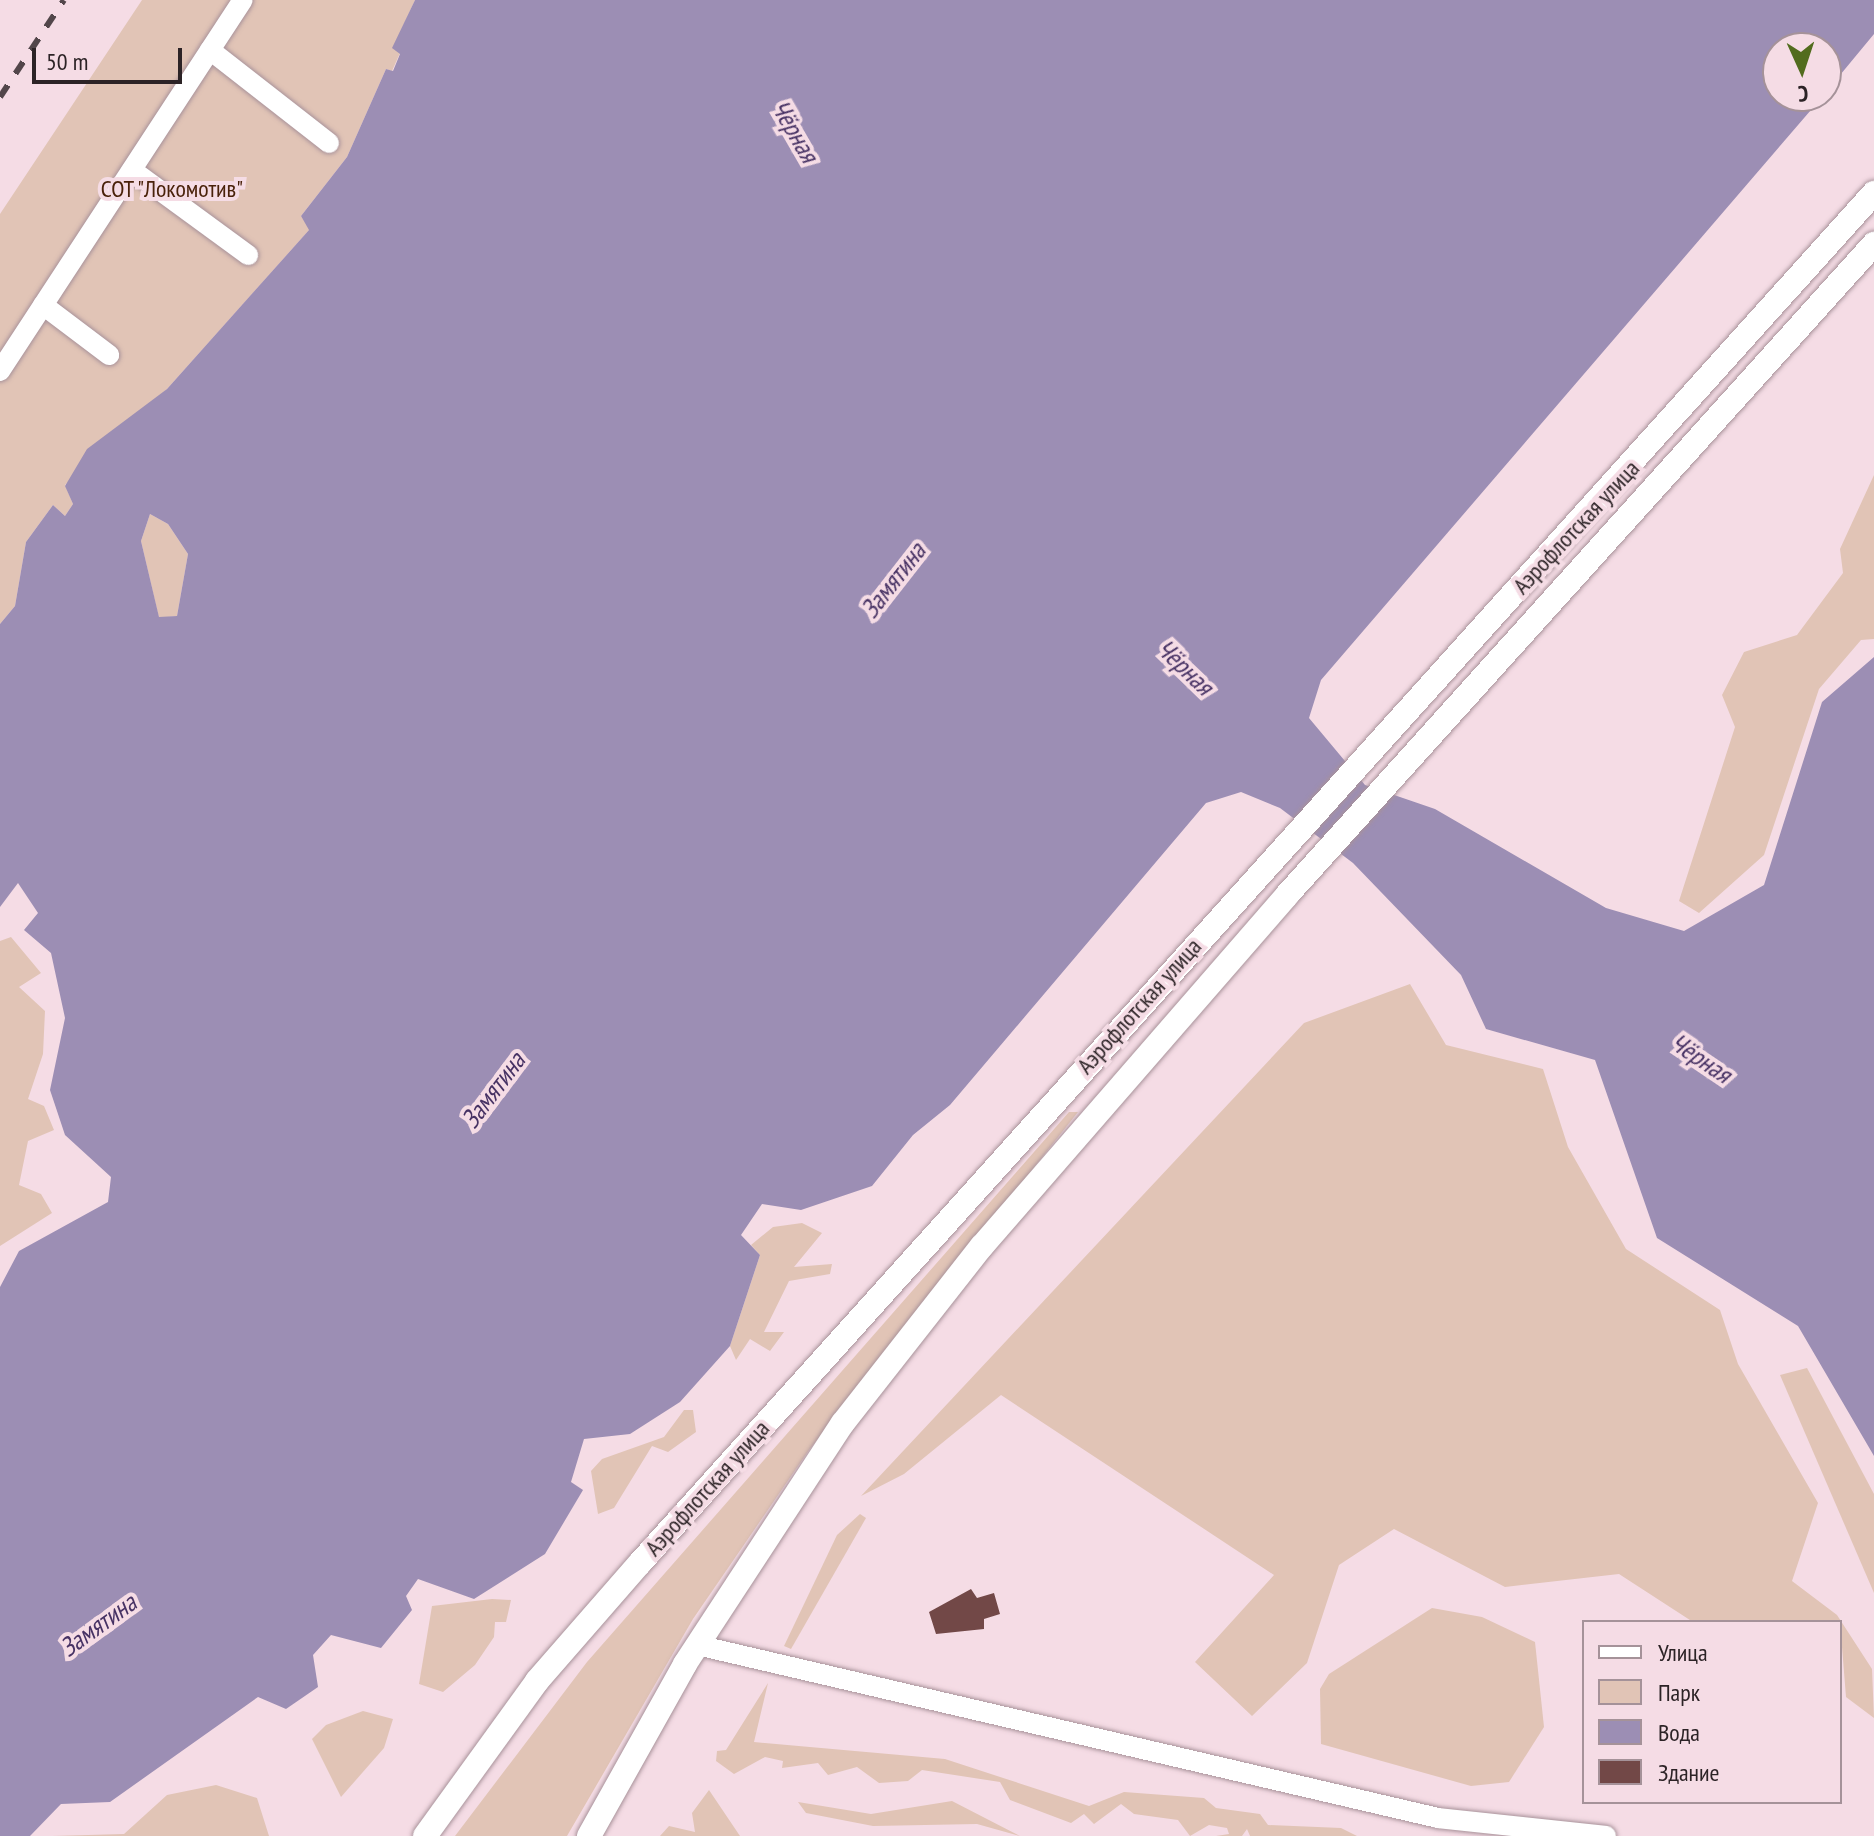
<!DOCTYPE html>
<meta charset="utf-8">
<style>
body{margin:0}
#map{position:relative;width:1874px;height:1836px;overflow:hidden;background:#f5dce5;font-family:"PT Sans Narrow",sans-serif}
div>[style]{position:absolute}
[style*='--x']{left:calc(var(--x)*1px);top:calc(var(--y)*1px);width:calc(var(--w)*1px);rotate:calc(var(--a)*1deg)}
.green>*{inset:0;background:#e1c4b6}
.water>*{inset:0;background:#9c8eb4}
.building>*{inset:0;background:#724847}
.roads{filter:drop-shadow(0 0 2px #a8929a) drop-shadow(0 0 2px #a8929a)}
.minor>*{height:20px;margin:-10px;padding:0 10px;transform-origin:10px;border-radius:10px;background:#fff}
.major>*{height:24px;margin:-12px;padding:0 12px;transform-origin:12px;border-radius:12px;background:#fff}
.rail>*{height:6px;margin-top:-3px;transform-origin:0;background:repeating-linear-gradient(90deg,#52464a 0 14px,transparent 0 28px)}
span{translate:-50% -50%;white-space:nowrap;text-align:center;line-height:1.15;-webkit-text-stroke:8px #f5dce5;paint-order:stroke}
.park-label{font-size:24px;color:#49210a}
.street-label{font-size:24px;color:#2c2326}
.water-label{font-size:26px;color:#473264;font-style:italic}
.legend{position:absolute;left:1582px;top:1620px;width:260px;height:184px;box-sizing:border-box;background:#f5dce5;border:2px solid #a59299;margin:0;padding:10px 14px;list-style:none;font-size:24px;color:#2c2326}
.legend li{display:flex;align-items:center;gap:16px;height:40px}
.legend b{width:40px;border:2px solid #a59299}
.north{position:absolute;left:1762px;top:32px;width:80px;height:80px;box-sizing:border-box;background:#f5dce5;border:2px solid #a59299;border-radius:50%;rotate:177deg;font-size:22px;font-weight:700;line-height:32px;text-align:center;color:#2c2326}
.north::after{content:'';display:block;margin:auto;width:28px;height:36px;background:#526c1e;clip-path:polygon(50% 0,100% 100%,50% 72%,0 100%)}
.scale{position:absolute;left:32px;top:48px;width:150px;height:36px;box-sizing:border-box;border:4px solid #2c2326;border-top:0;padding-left:10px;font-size:24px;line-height:28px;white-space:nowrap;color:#2c2326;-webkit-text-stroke:6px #f5dce5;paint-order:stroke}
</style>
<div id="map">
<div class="green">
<div style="clip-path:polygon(142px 0,415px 0,393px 48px,400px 53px,392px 71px,386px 69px,347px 157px,301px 216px,310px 229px,167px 389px,65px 485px,73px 504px,65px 516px,53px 505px,26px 542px,15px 606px,0 624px,0 214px)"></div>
<div style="clip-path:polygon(1874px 475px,1874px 639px,1861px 640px,1819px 689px,1764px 855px,1699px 913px,1679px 901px,1735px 727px,1722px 695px,1744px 652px,1797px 635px,1843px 573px,1840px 549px)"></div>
<div style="clip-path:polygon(150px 514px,168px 524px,188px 554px,177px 616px,159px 618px,141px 541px)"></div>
<div style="clip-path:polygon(11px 937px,41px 973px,19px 987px,45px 1011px,43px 1054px,28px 1099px,44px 1106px,54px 1130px,28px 1141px,19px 1185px,41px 1194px,52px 1213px,0 1246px,0 941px)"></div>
<div style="clip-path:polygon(1410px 984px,1446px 1045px,1543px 1069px,1568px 1147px,1626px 1249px,1720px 1310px,1738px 1364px,1818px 1503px,1792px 1581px,1837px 1615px,1872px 1669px,1874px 1718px,1846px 1697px,1840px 1622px,1693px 1622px,1619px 1574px,1505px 1587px,1394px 1529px,1339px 1565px,1307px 1663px,1252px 1716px,1195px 1662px,1274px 1575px,1001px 1395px,904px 1474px,861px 1496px,1304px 1023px)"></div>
<div style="clip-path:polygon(1069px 1112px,1078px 1112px,809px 1450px,693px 1619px,567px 1836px,455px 1836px,587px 1662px)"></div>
<div style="clip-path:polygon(802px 1223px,822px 1233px,794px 1267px,832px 1264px,830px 1274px,789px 1281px,764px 1332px,784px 1332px,770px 1351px,750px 1339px,736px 1360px,730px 1346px,760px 1255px,751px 1245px,773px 1227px)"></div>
<div style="clip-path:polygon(1807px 1368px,1874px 1494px,1874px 1593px,1780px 1375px)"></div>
<div style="clip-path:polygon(684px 1410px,693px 1410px,696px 1432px,668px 1452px,652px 1446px,614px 1508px,598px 1514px,591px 1471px,602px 1459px,664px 1437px)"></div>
<div style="clip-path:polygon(860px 1514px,866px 1518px,791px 1649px,784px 1646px,837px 1535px)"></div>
<div style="clip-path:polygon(492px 1599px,511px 1600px,506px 1622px,495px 1622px,494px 1637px,475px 1665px,443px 1692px,419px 1684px,432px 1606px)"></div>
<div style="clip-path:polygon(1432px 1608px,1482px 1617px,1535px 1642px,1544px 1727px,1509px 1782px,1471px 1786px,1321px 1744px,1320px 1689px,1329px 1674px)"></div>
<div style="clip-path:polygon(768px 1683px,754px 1742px,945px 1759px,1089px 1806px,1124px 1792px,1204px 1798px,1216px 1808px,1260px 1814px,1268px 1825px,1341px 1828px,1357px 1836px,1250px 1836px,1247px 1829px,1242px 1836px,1216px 1836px,1229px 1834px,1227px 1828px,1209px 1825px,1190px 1836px,1178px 1820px,1134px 1814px,1121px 1804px,1094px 1824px,1084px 1814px,1071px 1823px,1010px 1800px,1000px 1782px,922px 1770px,908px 1781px,879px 1783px,857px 1767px,828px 1775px,818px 1763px,782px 1768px,783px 1761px,765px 1757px,734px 1774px,716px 1761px,717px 1751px,726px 1750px)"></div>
<div style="clip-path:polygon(363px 1711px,393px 1719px,384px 1748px,341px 1797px,312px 1739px,326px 1725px)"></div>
<div style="clip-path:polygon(216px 1785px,257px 1798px,269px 1836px,52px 1836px,124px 1834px,167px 1795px)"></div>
<div style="clip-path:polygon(709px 1790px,740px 1836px,660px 1836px,669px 1826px,695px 1832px,692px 1813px)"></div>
<div style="clip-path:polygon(952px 1801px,1020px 1836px,977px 1824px,873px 1826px,806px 1813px,798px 1802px,871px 1814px)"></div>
</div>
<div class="water">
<div style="clip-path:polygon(evenodd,415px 0,1874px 0,1874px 34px,1826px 92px,1826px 48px,1778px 48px,1778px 96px,1823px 96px,1321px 680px,1309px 718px,1365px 785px,1435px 809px,1606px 908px,1684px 931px,1764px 885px,1822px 702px,1874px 657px,1874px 1456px,1798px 1326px,1657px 1238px,1595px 1060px,1486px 1029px,1461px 975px,1353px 863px,1280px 808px,1241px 792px,1206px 803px,950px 1105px,913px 1135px,872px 1186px,801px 1210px,762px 1204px,741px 1235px,760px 1255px,730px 1346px,680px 1402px,630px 1434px,584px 1439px,571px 1482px,583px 1490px,545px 1554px,474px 1599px,418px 1579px,406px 1596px,412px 1610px,381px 1648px,331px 1635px,313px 1655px,318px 1687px,286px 1709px,258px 1697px,110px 1802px,61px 1804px,30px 1836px,0 1836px,0 1287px,19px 1251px,108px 1202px,111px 1177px,65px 1135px,50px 1090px,65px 1018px,51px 953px,24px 930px,38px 913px,18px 883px,0 907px,0 624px,15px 606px,26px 542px,53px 505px,65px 516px,73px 504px,65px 486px,87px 449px,167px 389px,309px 230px,301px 216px,347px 157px,386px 69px,393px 71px,400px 54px,392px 48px,415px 0,150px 514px,168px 524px,188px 554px,177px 616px,159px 617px,141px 541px,150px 514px)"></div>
</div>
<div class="building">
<div style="clip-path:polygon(971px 1589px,977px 1598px,994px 1593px,1000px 1614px,984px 1619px,984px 1629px,936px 1634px,929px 1612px)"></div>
</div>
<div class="roads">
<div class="minor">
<div style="--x:210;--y:50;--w:151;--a:38"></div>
<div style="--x:132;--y:170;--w:144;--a:36.2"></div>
<div style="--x:43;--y:305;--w:83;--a:37.1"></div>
<div style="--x:0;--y:371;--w:443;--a:-56.8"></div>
<div style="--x:697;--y:1645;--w:761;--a:13.14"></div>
<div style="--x:1438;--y:1818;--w:169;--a:6.1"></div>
</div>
<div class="major">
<div style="--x:425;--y:1836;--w:191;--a:-54.1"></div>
<div style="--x:537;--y:1681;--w:157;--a:-48.9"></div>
<div style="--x:640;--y:1563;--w:1844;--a:-47.99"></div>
<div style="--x:589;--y:1836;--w:197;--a:-60.8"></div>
<div style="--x:685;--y:1664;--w:288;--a:-56.8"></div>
<div style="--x:843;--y:1423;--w:225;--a:-51.9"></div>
<div style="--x:982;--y:1246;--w:465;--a:-49"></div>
<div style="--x:1287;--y:895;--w:877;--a:-47.96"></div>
</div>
</div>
<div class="rail">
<div style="--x:0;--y:97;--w:116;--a:-56.6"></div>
</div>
<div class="park-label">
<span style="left:172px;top:189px">СОТ "Локомотив"</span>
</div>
<div class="street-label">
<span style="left:1576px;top:527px;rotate:-47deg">Аэрофлотская улица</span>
<span style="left:1139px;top:1006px;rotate:-48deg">Аэрофлотская улица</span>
<span style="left:707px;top:1488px;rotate:-48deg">Аэрофлотская улица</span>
</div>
<div class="water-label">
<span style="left:795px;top:131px;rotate:60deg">Чёрная</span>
<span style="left:893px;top:580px;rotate:-52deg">Замятина</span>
<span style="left:1185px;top:667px;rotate:44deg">Чёрная</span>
<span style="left:1701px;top:1058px;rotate:34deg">Чёрная</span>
<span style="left:493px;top:1090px;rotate:-53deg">Замятина</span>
<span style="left:98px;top:1625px;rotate:-36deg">Замятина</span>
</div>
<ul class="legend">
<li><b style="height:10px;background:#fff"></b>Улица</li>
<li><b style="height:22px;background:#e1c4b6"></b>Парк</li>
<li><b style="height:22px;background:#9c8eb4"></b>Вода</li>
<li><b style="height:22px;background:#724847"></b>Здание</li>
</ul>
<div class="north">С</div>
<div class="scale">50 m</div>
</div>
